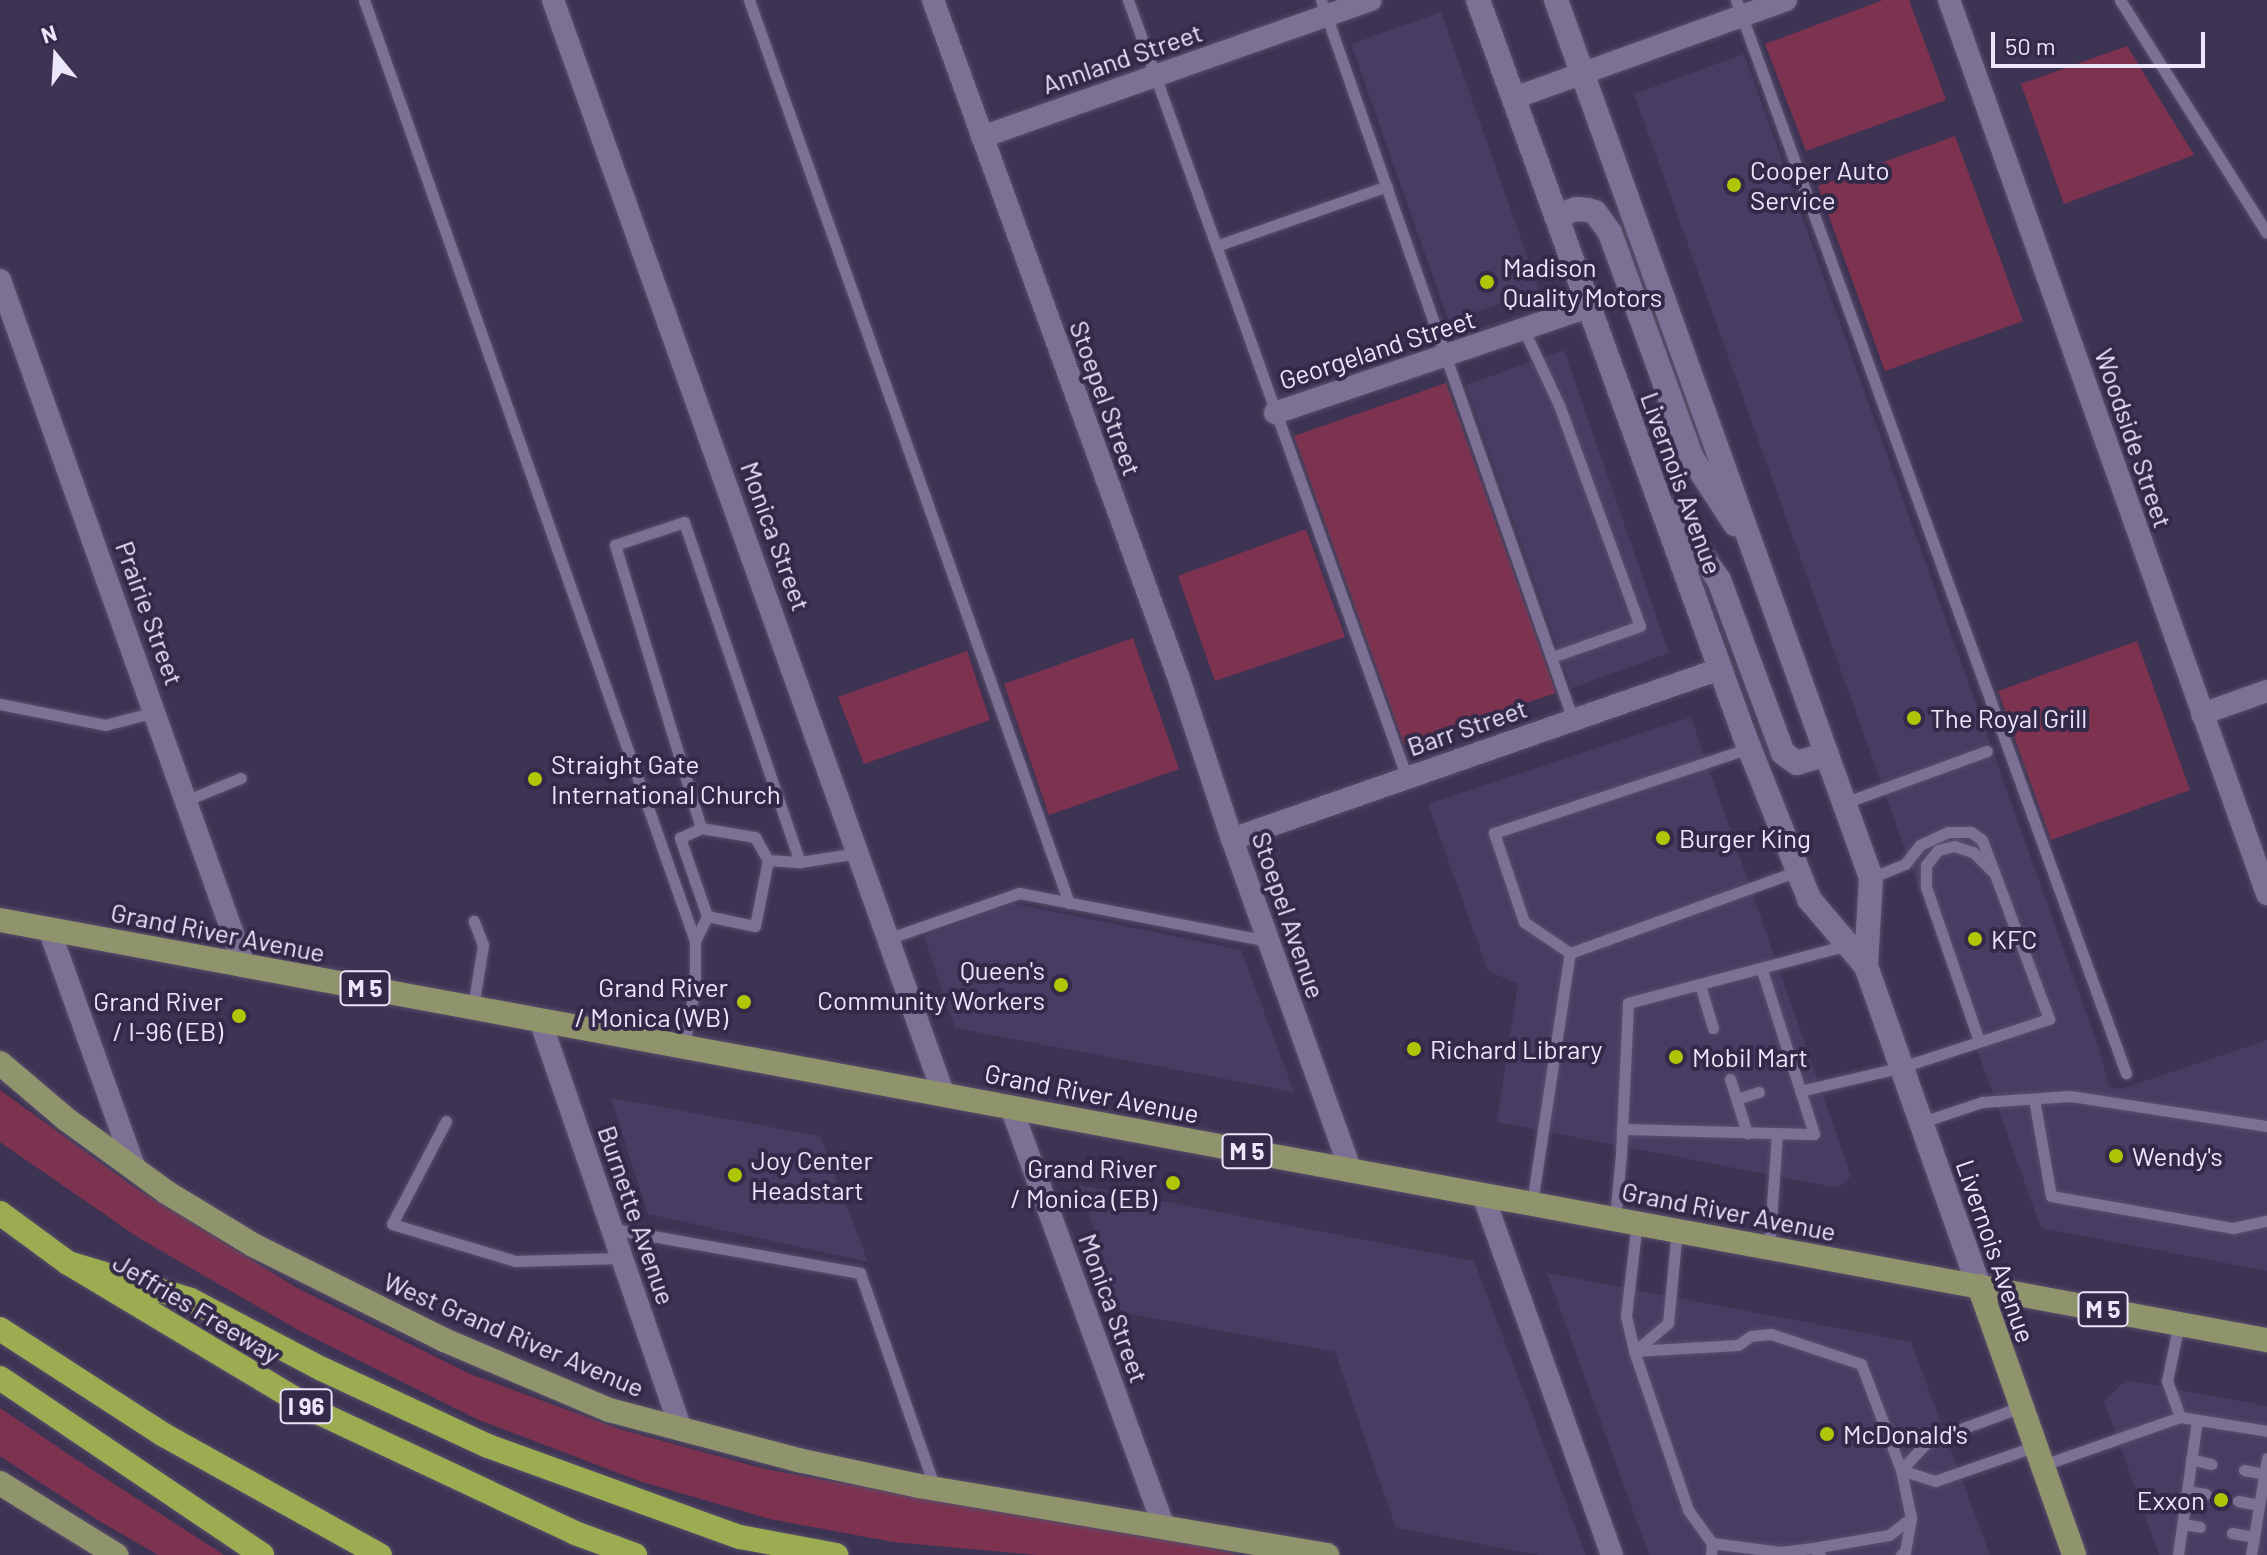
<!DOCTYPE html>
<style>
body{margin:0}
#map{position:relative;width:2267px;height:1555px;overflow:hidden;background:#3d3353;font-family:Barlow,sans-serif}
div>[style]{position:absolute}
[style*='--x']{left:calc(var(--x)*1px);top:calc(var(--y)*1px);width:calc(var(--w)*1px);rotate:calc(var(--a)*1deg)}
.built>*{inset:0;background:#483c63}
.green>*{inset:0;background:#7d3350}
.roads{filter:drop-shadow(0 0 2px #584f6a) drop-shadow(0 0 2px #584f6a)}
.lane>*{height:11px;margin:-5.5px;padding:0 5.5px;transform-origin:5.5px;border-radius:5.5px;background:#7c7195}
.street>*{height:22px;margin:-11px;padding:0 11px;transform-origin:11px;border-radius:11px;background:#7c7195}
.secondary>*{height:24px;margin:-12px;padding:0 12px;transform-origin:12px;border-radius:12px;background:#7c7195}
.primary>*{height:24px;margin:-12px;padding:0 12px;transform-origin:12px;border-radius:12px;background:#8f946c}
.highway>*{height:24px;margin:-12px;padding:0 12px;transform-origin:12px;border-radius:12px;background:#9cac51}
.dots>*{width:22px;height:22px;translate:-50% -50%;box-sizing:border-box;border:4px solid #332948;border-radius:50%}
span{translate:-50% -50%;white-space:nowrap;text-align:center;line-height:1.15;-webkit-text-stroke:8px #332948;paint-order:stroke}
.shield-label span{padding:2px 6px;background:#332948;border:2px solid;border-radius:6px;-webkit-text-stroke-width:0}
.shield-label{font-size:24px;color:#ebe6fa;font-weight:700}
.street-label{font-size:26px;color:#ebe6fa}
.poi-label{font-size:26px;color:#ebe6fa}
.left{translate:0 -50%;text-align:left}
.right{translate:-100% -50%;text-align:right}
.north{position:absolute;left:16px;top:16px;width:80px;height:80px;-webkit-text-stroke:6px #332948;paint-order:stroke;rotate:342deg;font-size:22px;font-weight:700;line-height:32px;text-align:center;color:#ebe6fa}
.north::after{content:'';display:block;margin:auto;width:28px;height:36px;background:#ebe6fa;clip-path:polygon(50% 0,100% 100%,50% 72%,0 100%)}
.scale{position:absolute;left:1991px;top:32px;width:214px;height:36px;box-sizing:border-box;border:4px solid #ebe6fa;border-top:0;padding-left:10px;font-size:24px;line-height:28px;white-space:nowrap;color:#ebe6fa;-webkit-text-stroke:6px #332948;paint-order:stroke}
</style>
<div id="map">
<div class="built">
<div style="clip-path:polygon(1441px 12px,1539px 290px,1449px 322px,1351px 44px)"></div>
<div style="clip-path:polygon(1744px 54px,2099px 1049px,2109px 1087px,2121px 1089px,2267px 1040px,2267px 1271px,2041px 1228px,1634px 94px)"></div>
<div style="clip-path:polygon(1564px 350px,1669px 653px,1572px 688px,1466px 385px)"></div>
<div style="clip-path:polygon(1691px 717px,1851px 1176px,1838px 1188px,1497px 1122px,1518px 984px,1488px 971px,1428px 804px)"></div>
<div style="clip-path:polygon(1011px 903px,1241px 950px,1294px 1092px,955px 1028px,924px 936px)"></div>
<div style="clip-path:polygon(611px 1098px,820px 1136px,868px 1262px,648px 1214px)"></div>
<div style="clip-path:polygon(1079px 1185px,1474px 1261px,1586px 1555px,1540px 1555px,1396px 1528px,1335px 1352px,1121px 1312px)"></div>
<div style="clip-path:polygon(1547px 1273px,1911px 1342px,1990px 1555px,1649px 1555px)"></div>
<div style="clip-path:polygon(2126px 1380px,2267px 1406px,2267px 1555px,2159px 1555px,2104px 1401px)"></div>
</div>
<div class="green">
<div style="clip-path:polygon(1883px 0,1909px 0,1946px 100px,1806px 151px,1765px 44px)"></div>
<div style="clip-path:polygon(2127px 46px,2194px 155px,2064px 204px,2021px 84px)"></div>
<div style="clip-path:polygon(1955px 136px,2023px 321px,1885px 371px,1818px 186px)"></div>
<div style="clip-path:polygon(1446px 383px,1556px 693px,1404px 744px,1294px 436px)"></div>
<div style="clip-path:polygon(1306px 529px,1345px 637px,1215px 681px,1178px 576px)"></div>
<div style="clip-path:polygon(1133px 638px,1179px 769px,1049px 815px,1004px 684px)"></div>
<div style="clip-path:polygon(2137px 641px,2190px 790px,2051px 840px,1998px 691px)"></div>
<div style="clip-path:polygon(967px 651px,990px 720px,864px 764px,838px 697px)"></div>
<div style="clip-path:polygon(0 1090px,134px 1187px,297px 1288px,470px 1374px,619px 1429px,765px 1469px,976px 1508px,1164px 1537px,1239px 1555px,1038px 1555px,893px 1542px,770px 1519px,642px 1482px,479px 1420px,300px 1331px,139px 1238px,0 1142px)"></div>
<div style="clip-path:polygon(0 1408px,74px 1458px,224px 1555px,158px 1555px,96px 1519px,0 1456px)"></div>
</div>
<div class="roads">
<div class="lane">
<div style="--x:364;--y:0;--w:998;--a:70.62"></div>
<div style="--x:695;--y:941;--w:44;--a:90"></div>
<div style="--x:695;--y:985;--w:62;--a:100.2"></div>
<div style="--x:749;--y:0;--w:958;--a:70.49"></div>
<div style="--x:1128;--y:0;--w:827;--a:70.27"></div>
<div style="--x:1321;--y:0;--w:763;--a:70.71"></div>
<div style="--x:1736;--y:0;--w:1142;--a:70.03"></div>
<div style="--x:2120;--y:0;--w:275;--a:57.8"></div>
<div style="--x:1216;--y:246;--w:181;--a:-19.3"></div>
<div style="--x:1524;--y:330;--w:83;--a:65"></div>
<div style="--x:1559;--y:405;--w:235;--a:69.9"></div>
<div style="--x:1640;--y:626;--w:93;--a:160.6"></div>
<div style="--x:0;--y:704;--w:107;--a:11.3"></div>
<div style="--x:105;--y:725;--w:52;--a:-14.6"></div>
<div style="--x:187;--y:800;--w:58;--a:-22.2"></div>
<div style="--x:1844;--y:803;--w:152;--a:-20"></div>
<div style="--x:701;--y:828;--w:296;--a:-106.9"></div>
<div style="--x:615;--y:545;--w:73;--a:-18.4"></div>
<div style="--x:684;--y:522;--w:359;--a:71.2"></div>
<div style="--x:707;--y:916;--w:83;--a:-109.1"></div>
<div style="--x:680;--y:838;--w:23;--a:-25"></div>
<div style="--x:701;--y:828;--w:55;--a:9.5"></div>
<div style="--x:755;--y:837;--w:26;--a:61"></div>
<div style="--x:890;--y:938;--w:137;--a:-19.2"></div>
<div style="--x:1019;--y:893;--w:254;--a:10.9"></div>
<div style="--x:695;--y:941;--w:28;--a:-64"></div>
<div style="--x:707;--y:916;--w:49;--a:11.8"></div>
<div style="--x:755;--y:926;--w:67;--a:-78.9"></div>
<div style="--x:768;--y:860;--w:32;--a:4"></div>
<div style="--x:800;--y:862;--w:59;--a:-8.8"></div>
<div style="--x:1570;--y:953;--w:242;--a:-19.8"></div>
<div style="--x:1700;--y:985;--w:45;--a:73.2"></div>
<div style="--x:473;--y:1007;--w:63;--a:-80.8"></div>
<div style="--x:483;--y:945;--w:26;--a:-111"></div>
<div style="--x:1979;--y:1041;--w:163;--a:-109"></div>
<div style="--x:1926;--y:887;--w:22;--a:-90"></div>
<div style="--x:1926;--y:865;--w:19;--a:-51"></div>
<div style="--x:1938;--y:850;--w:16;--a:-14"></div>
<div style="--x:1954;--y:846;--w:20;--a:18"></div>
<div style="--x:1973;--y:852;--w:27;--a:45"></div>
<div style="--x:1730;--y:1079;--w:57;--a:72.5"></div>
<div style="--x:1800;--y:1091;--w:105;--a:-13.2"></div>
<div style="--x:1902;--y:1067;--w:155;--a:-18.1"></div>
<div style="--x:2049;--y:1019;--w:191;--a:-110.5"></div>
<div style="--x:1982;--y:840;--w:14;--a:-144"></div>
<div style="--x:1971;--y:832;--w:23;--a:180"></div>
<div style="--x:1948;--y:832;--w:31;--a:155"></div>
<div style="--x:1920;--y:845;--w:24;--a:128"></div>
<div style="--x:1905;--y:864;--w:37;--a:158"></div>
<div style="--x:1737;--y:1099;--w:23;--a:-18"></div>
<div style="--x:2034;--y:1099;--w:98;--a:80.1"></div>
<div style="--x:2051;--y:1196;--w:185;--a:10"></div>
<div style="--x:2233;--y:1228;--w:35;--a:-12"></div>
<div style="--x:446;--y:1121;--w:116;--a:117.7"></div>
<div style="--x:392;--y:1224;--w:128;--a:16.7"></div>
<div style="--x:515;--y:1261;--w:106;--a:-1.6"></div>
<div style="--x:1922;--y:1122;--w:63;--a:-18.4"></div>
<div style="--x:1982;--y:1102;--w:88;--a:-3.9"></div>
<div style="--x:2070;--y:1096;--w:199;--a:8.7"></div>
<div style="--x:1622;--y:1129;--w:192;--a:1.5"></div>
<div style="--x:1814;--y:1134;--w:172;--a:-107.6"></div>
<div style="--x:1532;--y:1203;--w:253;--a:-81.4"></div>
<div style="--x:1570;--y:953;--w:55;--a:-146"></div>
<div style="--x:1524;--y:922;--w:94;--a:-108.6"></div>
<div style="--x:1494;--y:833;--w:269;--a:-18.4"></div>
<div style="--x:1615;--y:1218;--w:64;--a:-84.6"></div>
<div style="--x:1621;--y:1154;--w:151;--a:-87.3"></div>
<div style="--x:1628;--y:1003;--w:228;--a:-14.8"></div>
<div style="--x:1637;--y:1222;--w:95;--a:96.7"></div>
<div style="--x:1626;--y:1316;--w:36;--a:77"></div>
<div style="--x:1634;--y:1351;--w:168;--a:71.2"></div>
<div style="--x:1688;--y:1510;--w:41;--a:54"></div>
<div style="--x:1712;--y:1543;--w:12;--a:95"></div>
<div style="--x:613;--y:1229;--w:251;--a:10.1"></div>
<div style="--x:860;--y:1273;--w:228;--a:70.8"></div>
<div style="--x:1769;--y:1248;--w:115;--a:-86"></div>
<div style="--x:2179;--y:1323;--w:59;--a:101.7"></div>
<div style="--x:2167;--y:1381;--w:38;--a:70"></div>
<div style="--x:1634;--y:1351;--w:104;--a:-3.3"></div>
<div style="--x:1738;--y:1345;--w:16;--a:-35"></div>
<div style="--x:1751;--y:1336;--w:20;--a:-6"></div>
<div style="--x:1771;--y:1334;--w:95;--a:18.4"></div>
<div style="--x:1861;--y:1364;--w:113;--a:69.3"></div>
<div style="--x:1901;--y:1470;--w:49;--a:78.2"></div>
<div style="--x:1911;--y:1518;--w:34;--a:100"></div>
<div style="--x:1905;--y:1551;--w:6;--a:135"></div>
<div style="--x:1635;--y:1351;--w:43;--a:-40.3"></div>
<div style="--x:1668;--y:1323;--w:94;--a:-84.5"></div>
<div style="--x:2021;--y:1407;--w:99;--a:159.9"></div>
<div style="--x:1928;--y:1441;--w:40;--a:133"></div>
<div style="--x:1901;--y:1470;--w:36;--a:18"></div>
<div style="--x:1935;--y:1481;--w:107;--a:-19.1"></div>
<div style="--x:2191;--y:1459;--w:21;--a:14"></div>
<div style="--x:2043;--y:1465;--w:145;--a:-19.3"></div>
<div style="--x:2180;--y:1417;--w:88;--a:9.1"></div>
<div style="--x:2244;--y:1470;--w:20;--a:11"></div>
<div style="--x:2187;--y:1491;--w:19;--a:9"></div>
<div style="--x:2238;--y:1501;--w:21;--a:11"></div>
<div style="--x:2183;--y:1524;--w:17;--a:10"></div>
<div style="--x:2232;--y:1533;--w:22;--a:10"></div>
<div style="--x:1712;--y:1543;--w:69;--a:7.5"></div>
<div style="--x:1780;--y:1552;--w:33;--a:-7"></div>
<div style="--x:1813;--y:1548;--w:10;--a:45"></div>
<div style="--x:1813;--y:1548;--w:77;--a:-9.7"></div>
<div style="--x:1889;--y:1535;--w:28;--a:-38"></div>
<div style="--x:2178;--y:1555;--w:136;--a:-82"></div>
<div style="--x:2251;--y:1555;--w:98;--a:-80.6"></div>
</div>
<div class="street">
<div style="--x:553;--y:0;--w:1160;--a:70.36"></div>
<div style="--x:933;--y:0;--w:719;--a:70.08"></div>
<div style="--x:1178;--y:676;--w:172;--a:71.7"></div>
<div style="--x:1232;--y:839;--w:353;--a:70.3"></div>
<div style="--x:1949;--y:0;--w:949;--a:70.42"></div>
<div style="--x:1514;--y:98;--w:289;--a:-19.8"></div>
<div style="--x:982;--y:137;--w:412;--a:-19.4"></div>
<div style="--x:0;--y:280;--w:727;--a:70.39"></div>
<div style="--x:1275;--y:413;--w:331;--a:-18.7"></div>
<div style="--x:2202;--y:714;--w:69;--a:-19.5"></div>
<div style="--x:1232;--y:839;--w:517;--a:-19.21"></div>
<div style="--x:49;--y:929;--w:253;--a:70.3"></div>
<div style="--x:540;--y:1020;--w:433;--a:71"></div>
<div style="--x:1011;--y:1107;--w:448;--a:70"></div>
<div style="--x:1483;--y:1195;--w:382;--a:70.3"></div>
</div>
<div class="secondary">
<div style="--x:1478;--y:0;--w:784;--a:70.09"></div>
<div style="--x:1745;--y:737;--w:174;--a:68.4"></div>
<div style="--x:1809;--y:899;--w:88;--a:49.6"></div>
<div style="--x:1866;--y:966;--w:339;--a:70.6"></div>
<div style="--x:1556;--y:0;--w:933;--a:70.26"></div>
<div style="--x:1871;--y:878;--w:88;--a:93.3"></div>
<div style="--x:1556;--y:216;--w:21;--a:-19"></div>
<div style="--x:1576;--y:209;--w:12;--a:5"></div>
<div style="--x:1588;--y:210;--w:7;--a:16"></div>
<div style="--x:1595;--y:212;--w:26;--a:54"></div>
<div style="--x:1610;--y:233;--w:239;--a:70"></div>
<div style="--x:1692;--y:458;--w:79;--a:56.9"></div>
<div style="--x:1671;--y:511;--w:84;--a:55.2"></div>
<div style="--x:1719;--y:580;--w:184;--a:69.7"></div>
<div style="--x:1783;--y:753;--w:17;--a:36"></div>
<div style="--x:1797;--y:763;--w:31;--a:-17"></div>
</div>
<div class="primary">
<div style="--x:0;--y:920;--w:2306;--a:10.5"></div>
<div style="--x:0;--y:1063;--w:87;--a:40.3"></div>
<div style="--x:66;--y:1119;--w:124;--a:36.1"></div>
<div style="--x:166;--y:1192;--w:102;--a:31.3"></div>
<div style="--x:253;--y:1245;--w:213;--a:26.4"></div>
<div style="--x:444;--y:1340;--w:179;--a:23"></div>
<div style="--x:609;--y:1410;--w:196;--a:14.8"></div>
<div style="--x:798;--y:1460;--w:124;--a:12.1"></div>
<div style="--x:919;--y:1486;--w:414;--a:9.6"></div>
<div style="--x:1979;--y:1286;--w:285;--a:70.5"></div>
<div style="--x:0;--y:1483;--w:137;--a:31.8"></div>
</div>
<div class="highway">
<div style="--x:0;--y:1213;--w:84;--a:36.3"></div>
<div style="--x:68;--y:1263;--w:288;--a:30.9"></div>
<div style="--x:315;--y:1411;--w:287;--a:25.1"></div>
<div style="--x:575;--y:1533;--w:64;--a:20.1"></div>
<div style="--x:68;--y:1263;--w:128;--a:16.7"></div>
<div style="--x:191;--y:1300;--w:148;--a:27.8"></div>
<div style="--x:322;--y:1369;--w:183;--a:24.9"></div>
<div style="--x:488;--y:1446;--w:268;--a:19.9"></div>
<div style="--x:740;--y:1537;--w:98;--a:10.6"></div>
<div style="--x:0;--y:1329;--w:195;--a:32.9"></div>
<div style="--x:164;--y:1435;--w:247;--a:29.1"></div>
<div style="--x:0;--y:1378;--w:316;--a:34"></div>
</div>
</div>
<div class="dots">
<div style="left:1734px;top:185px;background:#afc506"></div>
<div style="left:1487px;top:282px;background:#afc506"></div>
<div style="left:1914px;top:718px;background:#afc506"></div>
<div style="left:535px;top:779px;background:#afc506"></div>
<div style="left:1663px;top:838px;background:#afc506"></div>
<div style="left:1975px;top:939px;background:#afc506"></div>
<div style="left:1061px;top:985px;background:#afc506"></div>
<div style="left:744px;top:1002px;background:#afc506"></div>
<div style="left:239px;top:1016px;background:#afc506"></div>
<div style="left:1414px;top:1049px;background:#afc506"></div>
<div style="left:1676px;top:1057px;background:#afc506"></div>
<div style="left:2116px;top:1156px;background:#afc506"></div>
<div style="left:735px;top:1175px;background:#afc506"></div>
<div style="left:1173px;top:1183px;background:#afc506"></div>
<div style="left:1827px;top:1434px;background:#afc506"></div>
<div style="left:2221px;top:1500px;background:#afc506"></div>
</div>
<div class="shield-label">
<span style="left:365px;top:988px">M 5</span>
<span style="left:1247px;top:1151px">M 5</span>
<span style="left:2103px;top:1309px">M 5</span>
<span style="left:306px;top:1406px">I 96</span>
</div>
<div class="street-label">
<span style="left:1122px;top:58px;rotate:-19deg">Annland Street</span>
<span style="left:1377px;top:349px;rotate:-18deg">Georgeland Street</span>
<span style="left:1106px;top:398px;rotate:70deg">Stoepel Street</span>
<span style="left:2134px;top:438px;rotate:71deg">Woodside Street</span>
<span style="left:1682px;top:483px;rotate:70deg">Livernois Avenue</span>
<span style="left:776px;top:536px;rotate:70deg">Monica Street</span>
<span style="left:150px;top:613px;rotate:70deg">Prairie Street</span>
<span style="left:1467px;top:727px;rotate:-19deg">Barr Street</span>
<span style="left:1289px;top:915px;rotate:71deg">Stoepel Avenue</span>
<span style="left:218px;top:932px;rotate:11deg">Grand River Avenue</span>
<span style="left:1092px;top:1093px;rotate:11deg">Grand River Avenue</span>
<span style="left:1729px;top:1211px;rotate:11deg">Grand River Avenue</span>
<span style="left:637px;top:1215px;rotate:71deg">Burnette Avenue</span>
<span style="left:1996px;top:1251px;rotate:71deg">Livernois Avenue</span>
<span style="left:197px;top:1308px;rotate:31deg">Jeffries Freeway</span>
<span style="left:1114px;top:1308px;rotate:70deg">Monica Street</span>
<span style="left:514px;top:1334px;rotate:23deg">West Grand River Avenue</span>
</div>
<div class="poi-label">
<span class="left" style="left:1750px;top:185px">Cooper Auto<br>Service</span>
<span class="left" style="left:1503px;top:282px">Madison<br>Quality Motors</span>
<span class="left" style="left:1930px;top:718px">The Royal Grill</span>
<span class="left" style="left:551px;top:779px">Straight Gate<br>International Church</span>
<span class="left" style="left:1679px;top:838px">Burger King</span>
<span class="left" style="left:1991px;top:939px">KFC</span>
<span class="right" style="left:1045px;top:985px">Queen's<br>Community Workers</span>
<span class="right" style="left:728px;top:1002px">Grand River<br>/ Monica (WB)</span>
<span class="right" style="left:223px;top:1016px">Grand River<br>/ I-96 (EB)</span>
<span class="left" style="left:1430px;top:1049px">Richard Library</span>
<span class="left" style="left:1692px;top:1057px">Mobil Mart</span>
<span class="left" style="left:2132px;top:1156px">Wendy's</span>
<span class="left" style="left:751px;top:1175px">Joy Center<br>Headstart</span>
<span class="right" style="left:1157px;top:1183px">Grand River<br>/ Monica (EB)</span>
<span class="left" style="left:1843px;top:1434px">McDonald's</span>
<span class="right" style="left:2205px;top:1500px">Exxon</span>
</div>
<div class="north">N</div>
<div class="scale">50 m</div>
</div>
